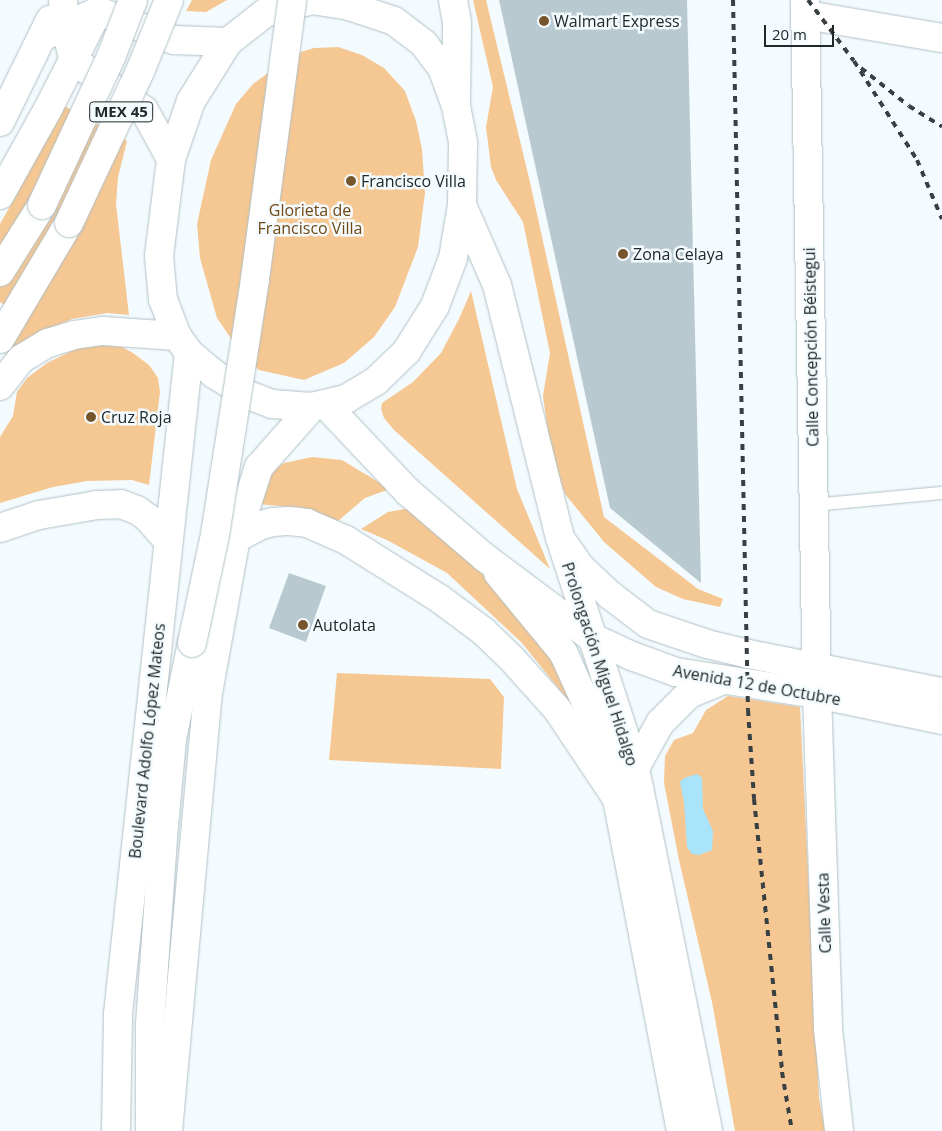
<!DOCTYPE html>
<meta charset="utf-8">
<style>
body{margin:0}
#map{position:relative;width:942px;height:1131px;overflow:hidden;background:#f4fbfe;font-family:"Open Sans",sans-serif}
div>[style]{position:absolute}
[style*='--x']{left:calc(var(--x)*1px);top:calc(var(--y)*1px);width:calc(var(--w)*1px);rotate:calc(var(--a)*1deg)}
.green>*{inset:0;background:#f5c793}
.water>*{inset:0;background:#aae4fb}
.building>*{inset:0;background:#b9c9d0}
.roads{filter:drop-shadow(0 0 1px #b0c1c7) drop-shadow(0 0 1px #b0c1c7)}
.lane>*{height:12px;margin:-6px;padding:0 6px;transform-origin:6px;border-radius:6px;background:#fff}
.secondary>*{height:28px;margin:-14px;padding:0 14px;transform-origin:14px;border-radius:14px;background:#fff}
.primary>*{height:28px;margin:-14px;padding:0 14px;transform-origin:14px;border-radius:14px;background:#fff}
.highway>*{height:28px;margin:-14px;padding:0 14px;transform-origin:14px;border-radius:14px;background:#fff}
.rail>*{height:4px;margin-top:-2px;transform-origin:0;background:repeating-linear-gradient(90deg,#394043 0 6px,transparent 0 12px)}
.bridges{filter:drop-shadow(0 0 1px #b0c1c7) drop-shadow(0 0 1px #b0c1c7)}
.highway-bridge>*{height:28px;margin:-14px;padding:0 14px;transform-origin:14px;border-radius:14px;background:#fff}
.dots>*{width:14px;height:14px;translate:-50% -50%;box-sizing:border-box;border:2px solid #f4fbfe;border-radius:50%}
span{translate:-50% -50%;white-space:nowrap;text-align:center;line-height:1.15;-webkit-text-stroke:5px #f4fbfe;paint-order:stroke}
.shield-label span{padding:1px 4px;background:#f4fbfe;border:1px solid;border-radius:4px;-webkit-text-stroke-width:0}
.shield-label{font-size:15px;color:#21282a;font-weight:700}
.poi-label{font-size:16px;color:#21282a}
.left{translate:0 -50%;text-align:left}
.park-label{font-size:16px;color:#704814}
.street-label{font-size:16px;color:#21282a}
.scale{position:absolute;left:764px;top:25px;width:70px;height:22px;box-sizing:border-box;border:2px solid #21282a;border-top:0;padding-left:6px;font-size:15px;line-height:18px;white-space:nowrap;color:#21282a;-webkit-text-stroke:4px #f4fbfe;paint-order:stroke}
</style>
<div id="map">
<div class="green">
<div style="clip-path:polygon(192px 0,227px 0,206px 12px,186px 11px)"></div>
<div style="clip-path:polygon(473px 0,486px 0,529px 178px,604px 517px,698px 589px,723px 599px,720px 607px,683px 599px,656px 587px,604px 542px,565px 494px,555px 465px,548px 432px,543px 396px,550px 353px,523px 222px,496px 180px,491px 167px,486px 127px,493px 87px)"></div>
<div style="clip-path:polygon(338px 47px,362px 55px,384px 68px,405px 91px,416px 121px,422px 149px,425px 193px,418px 247px,395px 307px,374px 337px,344px 363px,304px 380px,259px 370px,243px 356px,217px 318px,200px 258px,197px 224px,211px 160px,236px 104px,253px 84px,294px 54px,314px 48px)"></div>
<div style="clip-path:polygon(61px 104px,127px 141px,118px 177px,116px 204px,129px 315px,107px 313px,72px 319px,37px 334px,13px 348px,0 365px,27px 321px,0 302px,0 224px,17px 194px)"></div>
<div style="clip-path:polygon(471px 291px,517px 489px,550px 569px,394px 430px,384px 418px,381px 409px,382px 403px,413px 382px,441px 353px,459px 319px)"></div>
<div style="clip-path:polygon(101px 345px,122px 347px,133px 353px,149px 365px,158px 378px,160px 392px,149px 485px,132px 480px,87px 481px,53px 487px,0 503px,0 437px,13px 416px,17px 392px,27px 378px,47px 363px,80px 347px)"></div>
<div style="clip-path:polygon(312px 457px,342px 460px,390px 489px,365px 498px,338px 521px,303px 508px,257px 504px,262px 486px,273px 471px,284px 463px)"></div>
<div style="clip-path:polygon(416px 507px,425px 512px,498px 588px,549px 657px,567px 686px,572px 699px,567px 699px,522px 643px,447px 573px,387px 540px,361px 529px,388px 512px)"></div>
<div style="clip-path:polygon(337px 673px,490px 679px,504px 697px,501px 769px,329px 760px)"></div>
<div style="clip-path:polygon(728px 696px,800px 707px,819px 1098px,825px 1131px,735px 1131px,712px 1002px,679px 860px,664px 783px,665px 756px,674px 740px,693px 733px,706px 710px)"></div>
</div>
<div class="water">
<div style="clip-path:polygon(697px 774px,702px 778px,703px 809px,713px 831px,712px 850px,699px 855px,692px 854px,687px 847px,684px 802px,680px 782px,684px 778px)"></div>
</div>
<div class="building">
<div style="clip-path:polygon(499px 0,687px 0,701px 583px,610px 508px)"></div>
<div style="clip-path:polygon(289px 573px,326px 586px,306px 642px,269px 628px)"></div>
</div>
<div class="roads">
<div class="lane">
<div style="--x:814;--y:505;--w:129;--a:-5.4"></div>
</div>
<div class="secondary">
<div style="--x:805;--y:0;--w:694;--a:89.01"></div>
<div style="--x:817;--y:694;--w:335;--a:88.1"></div>
<div style="--x:828;--y:1029;--w:103;--a:83.8"></div>
<div style="--x:806;--y:15;--w:138;--a:9.6"></div>
<div style="--x:562;--y:544;--w:236;--a:71.9"></div>
<div style="--x:635;--y:768;--w:370;--a:78.6"></div>
<div style="--x:498;--y:573;--w:102;--a:50.6"></div>
<div style="--x:563;--y:652;--w:92;--a:65.7"></div>
<div style="--x:601;--y:736;--w:65;--a:75.7"></div>
<div style="--x:617;--y:799;--w:338;--a:79.1"></div>
<div style="--x:635;--y:768;--w:51;--a:-60.9"></div>
<div style="--x:660;--y:723;--w:41;--a:-45"></div>
<div style="--x:689;--y:694;--w:35;--a:-22"></div>
</div>
<div class="primary">
<div style="--x:312;--y:0;--w:37;--a:9"></div>
<div style="--x:349;--y:6;--w:47;--a:18.4"></div>
<div style="--x:394;--y:21;--w:38;--a:37"></div>
<div style="--x:424;--y:44;--w:30;--a:53"></div>
<div style="--x:442;--y:68;--w:40;--a:69.8"></div>
<div style="--x:456;--y:106;--w:38;--a:79"></div>
<div style="--x:463;--y:143;--w:62;--a:90.9"></div>
<div style="--x:462;--y:205;--w:54;--a:99.6"></div>
<div style="--x:453;--y:258;--w:51;--a:110.6"></div>
<div style="--x:435;--y:306;--w:54;--a:122.2"></div>
<div style="--x:406;--y:352;--w:42;--a:136"></div>
<div style="--x:376;--y:381;--w:35;--a:149"></div>
<div style="--x:346;--y:399;--w:35;--a:167"></div>
<div style="--x:312;--y:407;--w:40;--a:-175.7"></div>
<div style="--x:272;--y:404;--w:28;--a:-159"></div>
<div style="--x:246;--y:394;--w:38;--a:-148"></div>
<div style="--x:214;--y:374;--w:33;--a:-140"></div>
<div style="--x:189;--y:353;--w:21;--a:-125"></div>
<div style="--x:177;--y:336;--w:39;--a:-111"></div>
<div style="--x:163;--y:300;--w:44;--a:-95.2"></div>
<div style="--x:159;--y:256;--w:98;--a:-82.9"></div>
<div style="--x:171;--y:159;--w:61;--a:-71"></div>
<div style="--x:191;--y:101;--w:70;--a:-57.9"></div>
<div style="--x:228;--y:42;--w:47;--a:-38.1"></div>
<div style="--x:265;--y:13;--w:49;--a:-15.5"></div>
<div style="--x:462;--y:205;--w:87;--a:66.4"></div>
<div style="--x:497;--y:285;--w:261;--a:76"></div>
<div style="--x:560;--y:538;--w:35;--a:55"></div>
<div style="--x:580;--y:567;--w:41;--a:43"></div>
<div style="--x:610;--y:595;--w:48;--a:37.3"></div>
<div style="--x:648;--y:624;--w:62;--a:18.7"></div>
<div style="--x:707;--y:644;--w:42;--a:13.7"></div>
<div style="--x:748;--y:654;--w:198;--a:11.1"></div>
<div style="--x:326;--y:405;--w:120;--a:46.7"></div>
<div style="--x:408;--y:492;--w:100;--a:40.5"></div>
<div style="--x:484;--y:557;--w:134;--a:36.8"></div>
<div style="--x:591;--y:637;--w:45;--a:24.9"></div>
<div style="--x:632;--y:656;--w:47;--a:20"></div>
<div style="--x:676;--y:672;--w:143;--a:8.9"></div>
<div style="--x:817;--y:694;--w:128;--a:11.7"></div>
<div style="--x:236;--y:538;--w:28;--a:-27"></div>
<div style="--x:261;--y:525;--w:12;--a:-14"></div>
<div style="--x:273;--y:522;--w:16;--a:-4"></div>
<div style="--x:289;--y:521;--w:18;--a:6"></div>
<div style="--x:307;--y:523;--w:43;--a:23.6"></div>
<div style="--x:346;--y:540;--w:111;--a:32.1"></div>
<div style="--x:440;--y:599;--w:54;--a:36.7"></div>
<div style="--x:483;--y:631;--w:40;--a:44"></div>
<div style="--x:512;--y:659;--w:67;--a:48"></div>
<div style="--x:557;--y:709;--w:108;--a:56.3"></div>
<div style="--x:116;--y:1131;--w:117;--a:-89"></div>
<div style="--x:118;--y:1014;--w:665;--a:-83.87"></div>
<div style="--x:168;--y:1131;--w:440;--a:-84.8"></div>
<div style="--x:208;--y:693;--w:158;--a:-79.8"></div>
<div style="--x:236;--y:538;--w:75;--a:-72.1"></div>
<div style="--x:259;--y:467;--w:80;--a:-48.5"></div>
</div>
<div class="highway">
<div style="--x:63;--y:0;--w:24;--a:85"></div>
<div style="--x:65;--y:24;--w:37;--a:77"></div>
<div style="--x:73;--y:60;--w:87;--a:35.2"></div>
<div style="--x:144;--y:110;--w:56;--a:61.1"></div>
<div style="--x:453;--y:0;--w:22;--a:80"></div>
<div style="--x:457;--y:22;--w:84;--a:90.7"></div>
<div style="--x:42;--y:37;--w:62;--a:-24.9"></div>
<div style="--x:98;--y:11;--w:81;--a:20.9"></div>
<div style="--x:174;--y:40;--w:54;--a:2.1"></div>
<div style="--x:0;--y:122;--w:114;--a:-63.9"></div>
<div style="--x:0;--y:195;--w:98;--a:-60.8"></div>
<div style="--x:48;--y:109;--w:110;--a:-63"></div>
<div style="--x:0;--y:272;--w:79;--a:-57.9"></div>
<div style="--x:0;--y:339;--w:135;--a:-59.3"></div>
<div style="--x:0;--y:386;--w:34;--a:-52"></div>
<div style="--x:21;--y:359;--w:31;--a:-31"></div>
<div style="--x:48;--y:343;--w:27;--a:-17"></div>
<div style="--x:74;--y:335;--w:29;--a:-8"></div>
<div style="--x:103;--y:331;--w:74;--a:3.9"></div>
<div style="--x:0;--y:528;--w:41;--a:-18.4"></div>
<div style="--x:39;--y:515;--w:59;--a:-9.8"></div>
<div style="--x:97;--y:505;--w:24;--a:-2"></div>
<div style="--x:121;--y:504;--w:17;--a:21"></div>
<div style="--x:137;--y:510;--w:14;--a:36"></div>
<div style="--x:148;--y:518;--w:30;--a:49"></div>
<div style="--x:150;--y:1131;--w:107;--a:-90"></div>
<div style="--x:150;--y:1024;--w:198;--a:-86"></div>
<div style="--x:164;--y:826;--w:87;--a:-84.7"></div>
<div style="--x:172;--y:739;--w:98;--a:-78.2"></div>
</div>
</div>
<div class="rail">
<div style="--x:733;--y:0;--w:710;--a:88.79"></div>
<div style="--x:748;--y:710;--w:89;--a:86.1"></div>
<div style="--x:754;--y:799;--w:274;--a:84.1"></div>
<div style="--x:782;--y:1072;--w:60;--a:80.4"></div>
<div style="--x:808;--y:0;--w:76;--a:53"></div>
<div style="--x:854;--y:61;--w:117;--a:57.5"></div>
<div style="--x:917;--y:160;--w:64;--a:67"></div>
<div style="--x:861;--y:68;--w:61;--a:38.4"></div>
<div style="--x:909;--y:106;--w:39;--a:32"></div>
</div>
<div class="bridges">
<div class="highway-bridge">
<div style="--x:42;--y:205;--w:163;--a:-65"></div>
<div style="--x:111;--y:57;--w:61;--a:-68.9"></div>
<div style="--x:69;--y:223;--w:170;--a:-64.9"></div>
<div style="--x:141;--y:69;--w:74;--a:-67.9"></div>
<div style="--x:192;--y:643;--w:110;--a:-78"></div>
<div style="--x:215;--y:535;--w:259;--a:-81.1"></div>
<div style="--x:255;--y:279;--w:281;--a:-82.4"></div>
</div>
</div>
<div class="dots">
<div style="left:544px;top:21px;background:#77552d"></div>
<div style="left:351px;top:181px;background:#77552d"></div>
<div style="left:623px;top:254px;background:#77552d"></div>
<div style="left:91px;top:417px;background:#77552d"></div>
<div style="left:303px;top:625px;background:#77552d"></div>
</div>
<div class="shield-label">
<span style="left:121px;top:112px">MEX 45</span>
</div>
<div class="poi-label">
<span class="left" style="left:554px;top:21px">Walmart Express</span>
<span class="left" style="left:361px;top:181px">Francisco Villa</span>
<span class="left" style="left:633px;top:254px">Zona Celaya</span>
<span class="left" style="left:101px;top:417px">Cruz Roja</span>
<span class="left" style="left:313px;top:625px">Autolata</span>
</div>
<div class="park-label">
<span style="left:310px;top:219px">Glorieta de<br>Francisco Villa</span>
</div>
<div class="street-label">
<span style="left:811px;top:347px;rotate:-91deg">Calle Concepción Béistegui</span>
<span style="left:600px;top:664px;rotate:72deg">Prolongación Miguel Hidalgo</span>
<span style="left:757px;top:685px;rotate:10deg">Avenida 12 de Octubre</span>
<span style="left:147px;top:741px;rotate:-84deg">Boulevard Adolfo López Mateos</span>
<span style="left:824px;top:913px;rotate:-92deg">Calle Vesta</span>
</div>
<div class="scale">20 m</div>
</div>
